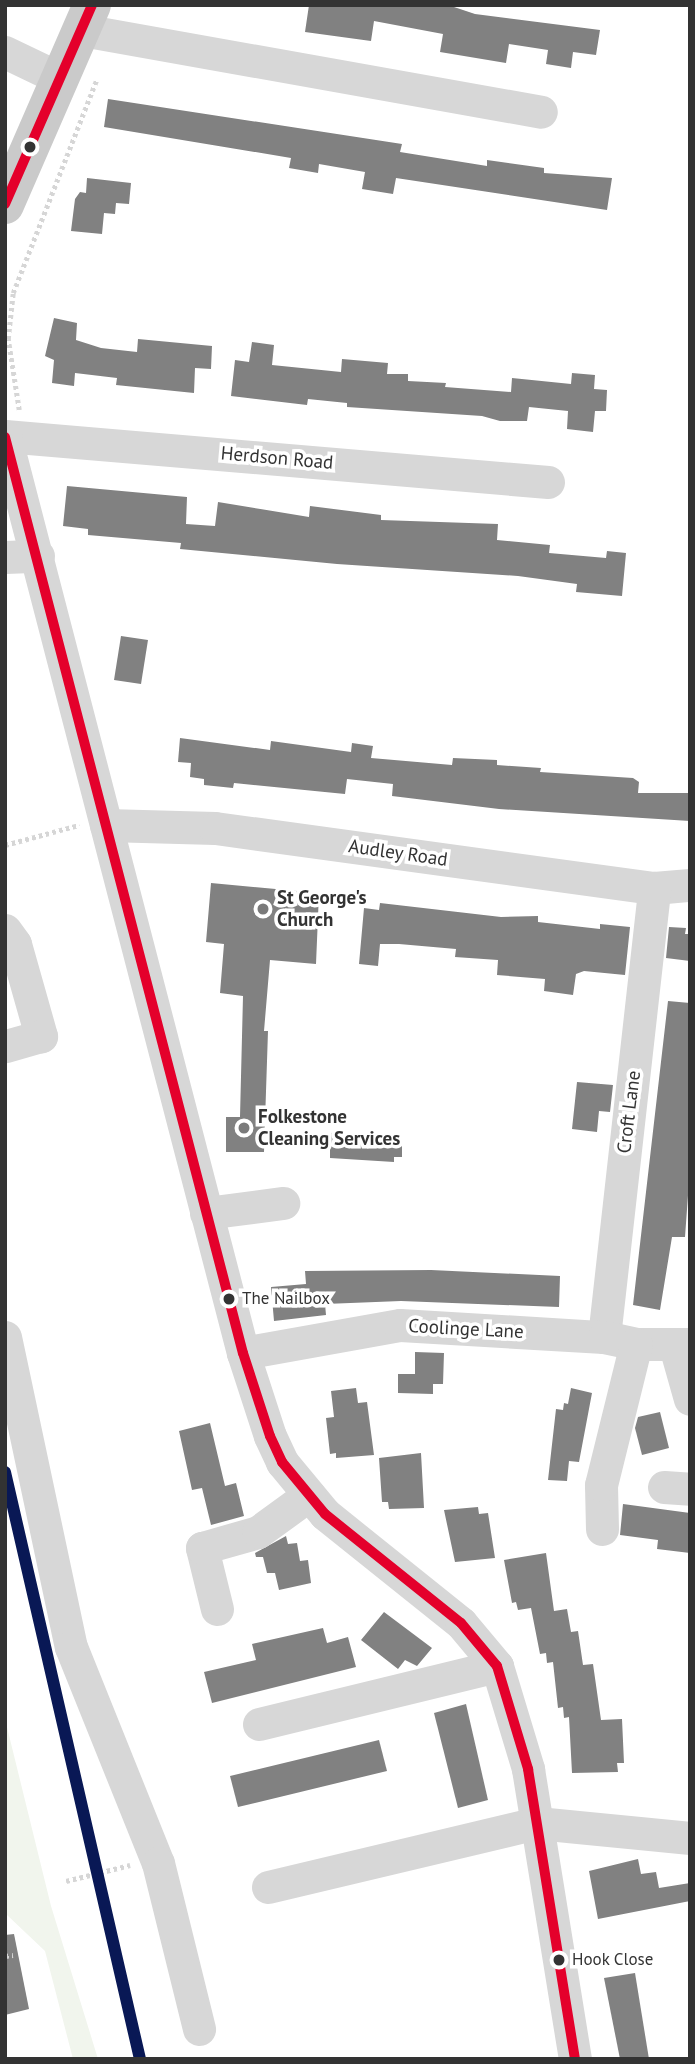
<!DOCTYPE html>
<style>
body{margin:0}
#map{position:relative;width:695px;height:2064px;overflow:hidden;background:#fff;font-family:"PT Sans",sans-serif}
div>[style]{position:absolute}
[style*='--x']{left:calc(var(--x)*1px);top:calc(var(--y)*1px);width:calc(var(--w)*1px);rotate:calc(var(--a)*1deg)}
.green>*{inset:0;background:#f1f5ed}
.building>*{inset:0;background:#818181}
.path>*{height:4.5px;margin-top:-2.25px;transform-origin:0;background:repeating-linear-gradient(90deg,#d6d6d6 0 3.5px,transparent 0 7px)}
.minor>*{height:33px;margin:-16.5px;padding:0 16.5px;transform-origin:16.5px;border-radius:16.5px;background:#d7d7d7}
.major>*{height:38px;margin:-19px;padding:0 19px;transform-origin:19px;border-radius:19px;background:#cacaca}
.bus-1>*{height:10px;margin:-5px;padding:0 5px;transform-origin:5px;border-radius:5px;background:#e4002b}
.rail-1>*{height:12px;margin:-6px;padding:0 6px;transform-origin:6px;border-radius:6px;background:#091855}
.dots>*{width:19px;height:19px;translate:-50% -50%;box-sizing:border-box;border:4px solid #fff;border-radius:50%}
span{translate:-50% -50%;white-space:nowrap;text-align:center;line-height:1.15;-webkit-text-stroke:7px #fff;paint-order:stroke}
.bus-label{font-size:17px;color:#333}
.left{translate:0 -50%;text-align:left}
.street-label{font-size:19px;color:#333}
.poi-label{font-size:19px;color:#333;font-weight:700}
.frame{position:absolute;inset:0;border:7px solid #333;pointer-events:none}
</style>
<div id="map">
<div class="green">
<div style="clip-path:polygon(5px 1719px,51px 1906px,98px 2059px,73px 2059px,45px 1951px,7px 1915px)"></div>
</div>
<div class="building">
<div style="clip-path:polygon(309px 5px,448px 5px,475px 14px,600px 30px,596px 55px,573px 52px,571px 68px,546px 64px,548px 50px,509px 44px,506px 63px,440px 52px,443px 34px,374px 21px,371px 41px,305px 32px)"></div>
<div style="clip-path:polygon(108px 99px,402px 144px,400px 152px,487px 166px,487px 160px,544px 168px,544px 173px,612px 178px,607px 210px,396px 178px,393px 194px,362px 189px,365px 172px,319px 164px,318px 173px,289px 168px,291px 158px,104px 127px)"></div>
<div style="clip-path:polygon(87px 178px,131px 183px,129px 204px,116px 203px,115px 214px,104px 213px,102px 234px,71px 231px,75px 199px,80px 192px,86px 193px)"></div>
<div style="clip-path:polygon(54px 318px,77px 323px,76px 340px,101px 348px,137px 352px,138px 339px,212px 346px,211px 369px,195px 368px,194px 393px,116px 385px,117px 378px,75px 373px,74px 386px,52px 383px,54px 360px,45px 356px)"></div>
<div style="clip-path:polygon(252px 342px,274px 345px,272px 365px,341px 372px,342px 359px,388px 363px,387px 374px,408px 374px,408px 381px,446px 383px,445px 387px,511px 392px,512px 378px,571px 384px,572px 373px,595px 375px,594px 389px,607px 390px,606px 411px,595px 411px,593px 432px,567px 429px,568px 411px,529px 407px,527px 421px,500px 421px,482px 416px,347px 407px,347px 403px,308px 399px,307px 405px,231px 396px,235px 360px,249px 362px)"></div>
<div style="clip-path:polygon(67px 486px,187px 497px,186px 524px,215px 526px,218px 502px,309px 517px,310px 506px,381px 515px,381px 520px,498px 524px,497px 540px,550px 545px,549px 553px,606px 558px,607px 551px,626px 553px,622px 596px,576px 592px,577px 584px,518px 576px,337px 564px,180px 549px,181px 543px,88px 535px,88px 529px,63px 526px)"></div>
<div style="clip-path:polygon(121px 636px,148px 640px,141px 684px,114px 680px)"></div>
<div style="clip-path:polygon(180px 738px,270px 750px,271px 741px,351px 752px,352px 743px,373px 746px,371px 758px,452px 765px,453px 758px,497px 760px,497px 765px,541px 768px,540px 772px,633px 778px,639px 782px,638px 793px,690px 793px,690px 821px,499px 809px,392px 796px,393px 784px,347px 779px,345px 794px,234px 783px,233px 788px,204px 785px,204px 779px,190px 777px,191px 763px,178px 762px)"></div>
<div style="clip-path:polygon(211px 883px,319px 893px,316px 964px,270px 960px,264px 1031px,268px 1031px,264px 1152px,226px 1152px,226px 1117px,240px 1117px,243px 996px,220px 993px,224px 944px,206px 942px)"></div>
<div style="clip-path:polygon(380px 903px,501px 917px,538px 916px,538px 922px,600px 929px,600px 924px,630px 927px,625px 975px,584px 971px,576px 974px,573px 995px,544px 991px,545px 979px,497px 975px,498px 960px,455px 957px,456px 949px,399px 944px,380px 944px,378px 966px,359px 964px,364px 908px,379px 910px)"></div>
<div style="clip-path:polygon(669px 927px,686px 928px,685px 934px,690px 934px,690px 961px,666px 958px)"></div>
<div style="clip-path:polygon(668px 1001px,690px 1003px,690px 1168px,685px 1237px,672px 1237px,660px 1310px,633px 1305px)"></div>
<div style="clip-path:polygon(577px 1082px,613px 1085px,610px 1112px,599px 1111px,597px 1132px,572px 1129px)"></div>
<div style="clip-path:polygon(378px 1132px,378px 1138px,402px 1138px,402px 1157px,394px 1157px,394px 1162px,330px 1158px,330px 1133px)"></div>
<div style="clip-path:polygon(431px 1270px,560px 1276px,559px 1307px,401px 1301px,325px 1304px,326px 1315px,274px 1321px,271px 1287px,306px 1284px,305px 1271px)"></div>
<div style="clip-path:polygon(415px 1352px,444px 1353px,443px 1384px,433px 1384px,433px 1394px,398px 1393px,398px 1374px,415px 1374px)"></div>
<div style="clip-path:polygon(356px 1388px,358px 1403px,367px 1402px,374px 1455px,336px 1458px,336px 1453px,330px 1454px,326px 1418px,334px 1417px,331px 1391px)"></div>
<div style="clip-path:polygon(571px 1388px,592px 1393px,579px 1462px,569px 1461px,567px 1481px,548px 1480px,556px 1409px,563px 1410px,564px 1403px,568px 1404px)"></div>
<div style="clip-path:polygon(660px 1412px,669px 1448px,642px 1455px,635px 1428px,638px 1417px)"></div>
<div style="clip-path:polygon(210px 1423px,225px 1486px,236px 1483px,244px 1516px,211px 1525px,202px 1488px,192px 1490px,179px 1431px)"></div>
<div style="clip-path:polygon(421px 1453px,424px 1508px,389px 1509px,388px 1502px,382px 1502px,379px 1458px)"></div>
<div style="clip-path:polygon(623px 1504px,690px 1513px,690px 1553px,657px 1549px,658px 1540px,620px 1535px)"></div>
<div style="clip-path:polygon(478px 1507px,479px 1514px,488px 1513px,495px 1558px,455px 1562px,444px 1510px)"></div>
<div style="clip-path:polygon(286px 1536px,288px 1544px,297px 1543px,300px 1561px,308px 1560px,311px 1583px,279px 1590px,275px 1573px,267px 1573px,263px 1557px,256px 1557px,255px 1553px)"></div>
<div style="clip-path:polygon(546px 1553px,554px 1611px,567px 1609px,571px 1632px,578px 1631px,583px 1665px,593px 1664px,601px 1720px,622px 1719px,624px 1763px,617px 1763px,618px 1772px,572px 1773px,569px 1717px,564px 1718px,563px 1707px,558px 1708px,553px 1662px,547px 1663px,546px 1653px,540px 1654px,531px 1608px,518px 1610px,516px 1602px,512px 1603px,504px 1560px)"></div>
<div style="clip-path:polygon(384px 1612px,432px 1648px,417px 1666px,405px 1660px,398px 1669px,361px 1640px)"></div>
<div style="clip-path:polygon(323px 1628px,327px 1643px,348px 1637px,356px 1667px,212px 1703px,204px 1672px,256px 1660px,252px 1644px)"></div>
<div style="clip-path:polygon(466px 1704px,488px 1800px,458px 1808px,434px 1713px)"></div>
<div style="clip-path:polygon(379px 1740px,387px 1771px,238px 1807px,230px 1776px)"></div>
<div style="clip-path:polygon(638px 1859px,641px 1874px,656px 1872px,659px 1888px,690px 1883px,690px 1901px,598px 1919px,589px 1871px)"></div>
<div style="clip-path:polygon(14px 1934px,29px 2009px,5px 2015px,5px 1935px)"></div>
<div style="clip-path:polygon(635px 1973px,649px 2059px,620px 2059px,604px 1978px)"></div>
</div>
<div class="path">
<div style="--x:19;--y:410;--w:72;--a:-98.8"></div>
<div style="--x:8;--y:339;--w:46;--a:-83.8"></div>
<div style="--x:13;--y:293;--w:230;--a:-68.6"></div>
<div style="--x:5;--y:845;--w:77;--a:-15.1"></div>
<div style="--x:66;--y:1881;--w:66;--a:-14"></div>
<div style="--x:5;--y:1956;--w:8;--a:-7"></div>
</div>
<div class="minor">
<div style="--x:82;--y:30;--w:466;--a:10.1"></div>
<div style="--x:5;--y:52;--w:62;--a:25.7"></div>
<div style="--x:548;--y:482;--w:545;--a:-175.16"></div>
<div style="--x:5;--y:436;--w:947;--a:75.45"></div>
<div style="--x:243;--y:1353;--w:87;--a:72"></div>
<div style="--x:270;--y:1436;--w:29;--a:65"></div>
<div style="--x:282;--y:1462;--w:67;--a:50.4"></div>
<div style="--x:325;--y:1514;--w:174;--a:38.7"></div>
<div style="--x:461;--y:1623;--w:56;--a:50.1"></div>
<div style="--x:497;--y:1666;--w:108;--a:73.2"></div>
<div style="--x:528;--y:1769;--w:294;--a:80.8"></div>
<div style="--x:5;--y:557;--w:33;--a:-2"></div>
<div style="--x:106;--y:825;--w:109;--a:1.6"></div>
<div style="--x:215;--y:828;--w:443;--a:7.8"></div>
<div style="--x:654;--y:888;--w:36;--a:-5"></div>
<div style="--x:5;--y:930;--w:17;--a:54"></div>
<div style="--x:15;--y:944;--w:96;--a:74.2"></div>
<div style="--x:41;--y:1036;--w:37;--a:164"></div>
<div style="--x:206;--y:1213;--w:78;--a:-7.4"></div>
<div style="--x:5;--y:1337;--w:317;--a:78"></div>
<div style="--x:71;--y:1647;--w:233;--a:68.1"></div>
<div style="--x:158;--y:1863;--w:171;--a:76.1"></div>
<div style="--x:604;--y:1337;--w:452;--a:-83.6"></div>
<div style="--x:675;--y:1346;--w:55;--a:74.2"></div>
<div style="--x:243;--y:1353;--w:159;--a:-10.1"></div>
<div style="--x:400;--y:1325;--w:204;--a:3.4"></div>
<div style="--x:604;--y:1337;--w:33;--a:12"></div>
<div style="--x:636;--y:1344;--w:54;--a:0"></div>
<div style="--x:664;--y:1487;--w:26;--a:4"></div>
<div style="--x:602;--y:1529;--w:44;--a:-91.3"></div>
<div style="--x:601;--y:1485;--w:145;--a:-76.1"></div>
<div style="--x:217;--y:1609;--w:63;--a:-103.8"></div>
<div style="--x:202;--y:1548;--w:58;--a:-15.9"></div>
<div style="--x:258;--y:1532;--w:63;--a:-36"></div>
<div style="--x:259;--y:1724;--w:245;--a:-13.7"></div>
<div style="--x:268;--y:1887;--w:277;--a:-13.4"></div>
<div style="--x:537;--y:1823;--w:154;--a:5.6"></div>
</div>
<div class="major">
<div style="--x:5;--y:205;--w:218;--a:-66.5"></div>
</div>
<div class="bus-1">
<div style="--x:5;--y:204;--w:217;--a:-66.4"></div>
<div style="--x:5;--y:437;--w:946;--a:75.44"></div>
<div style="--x:243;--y:1353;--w:87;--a:72"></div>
<div style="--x:270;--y:1436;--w:29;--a:65"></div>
<div style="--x:282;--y:1462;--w:67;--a:50.4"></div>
<div style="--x:325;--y:1514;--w:174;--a:38.7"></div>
<div style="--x:461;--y:1623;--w:56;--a:50.1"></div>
<div style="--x:497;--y:1666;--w:108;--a:73.2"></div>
<div style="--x:528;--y:1769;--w:294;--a:80.8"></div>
</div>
<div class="rail-1">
<div style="--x:5;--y:1472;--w:602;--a:77.05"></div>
</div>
<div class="dots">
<div style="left:30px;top:147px;background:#333"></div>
<div style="left:263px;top:909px;background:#7a7a7a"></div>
<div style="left:244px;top:1128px;background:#7a7a7a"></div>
<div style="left:229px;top:1299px;background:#333"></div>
<div style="left:559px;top:1960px;background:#333"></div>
</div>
<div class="bus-label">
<span class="left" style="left:242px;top:1299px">The Nailbox</span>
<span class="left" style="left:572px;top:1960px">Hook Close</span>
</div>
<div class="street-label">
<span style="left:277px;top:458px;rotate:5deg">Herdson Road</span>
<span style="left:398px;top:853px;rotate:8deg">Audley Road</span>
<span style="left:629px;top:1112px;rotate:-83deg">Croft Lane</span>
<span style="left:466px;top:1329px;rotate:3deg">Coolinge Lane</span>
</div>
<div class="poi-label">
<span class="left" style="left:277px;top:909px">St George's<br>Church</span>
<span class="left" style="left:258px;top:1128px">Folkestone<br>Cleaning Services</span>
</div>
<div class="frame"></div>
</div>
